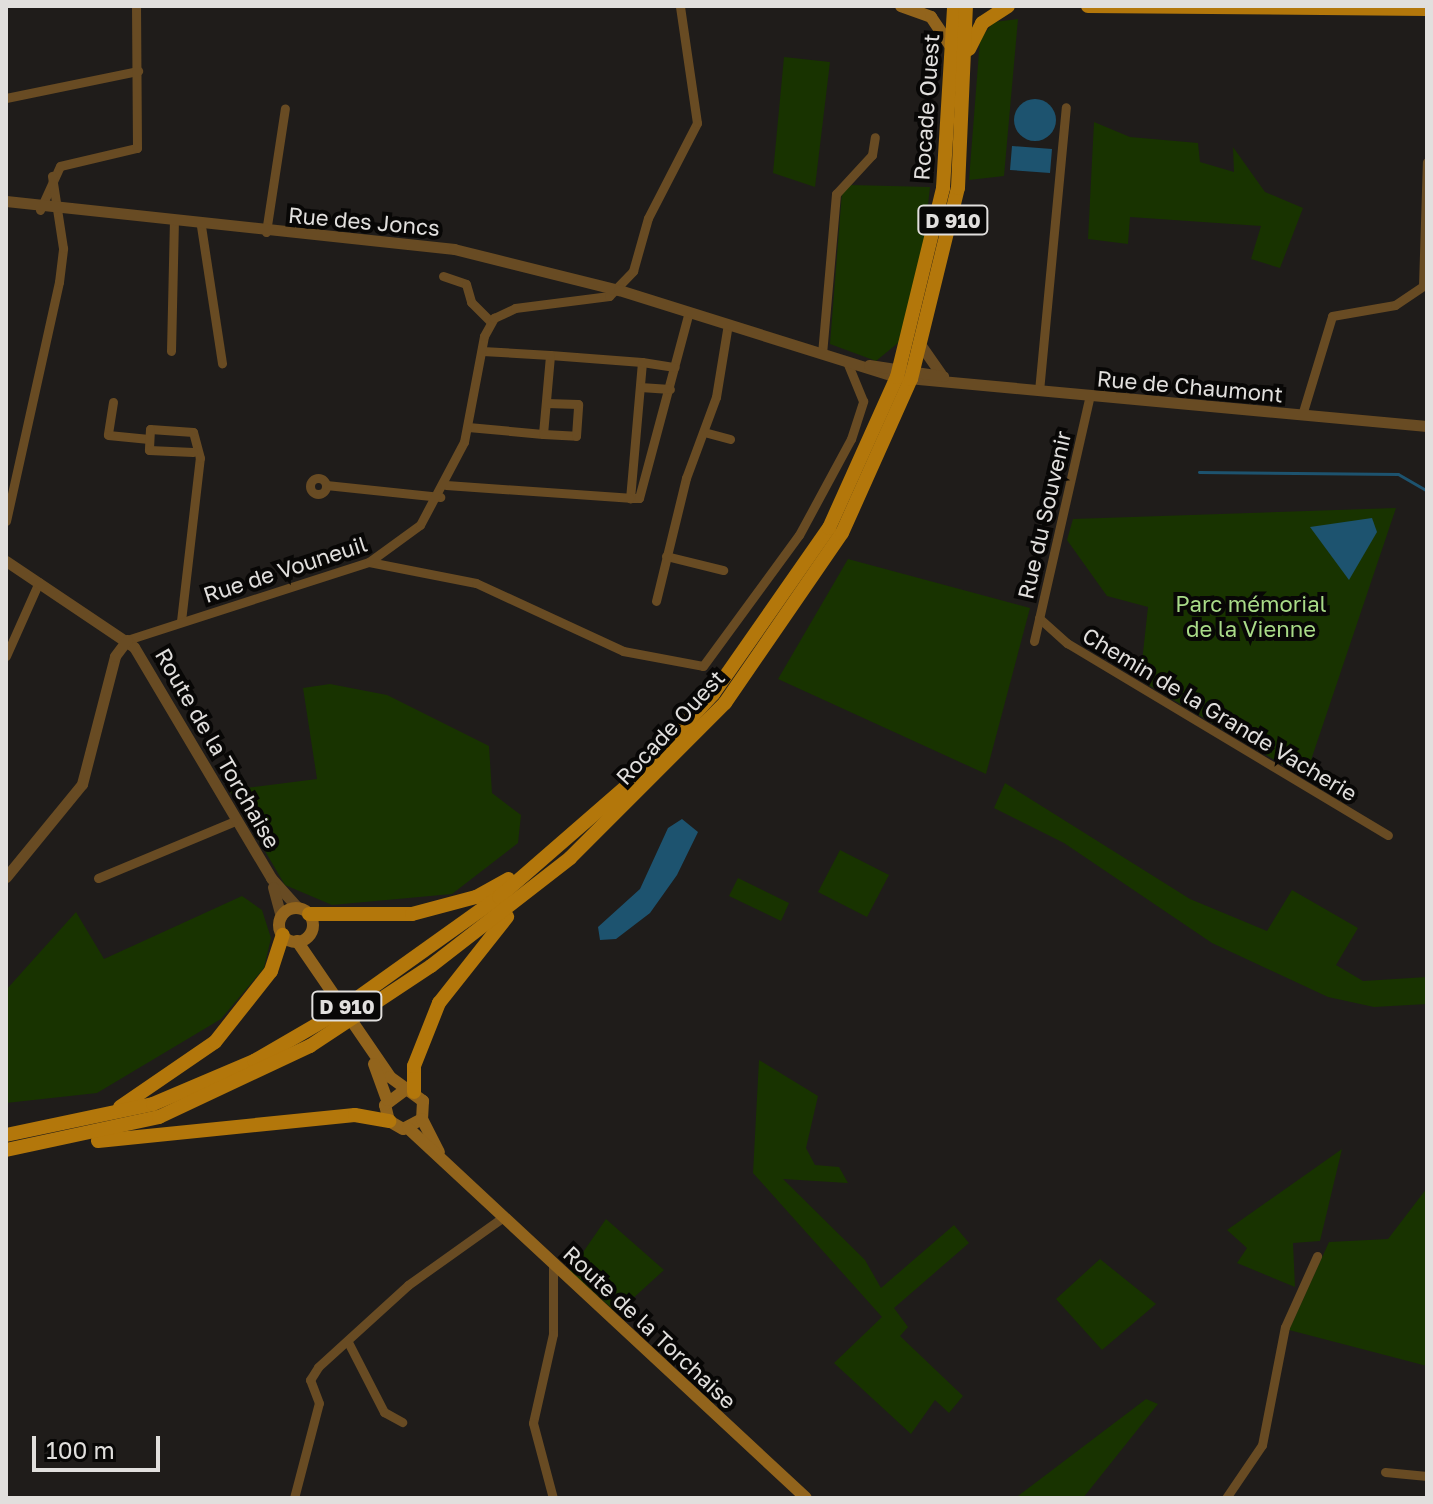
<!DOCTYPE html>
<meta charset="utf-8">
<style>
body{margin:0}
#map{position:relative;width:1433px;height:1504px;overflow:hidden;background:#1f1c1a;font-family:"Golos Text",sans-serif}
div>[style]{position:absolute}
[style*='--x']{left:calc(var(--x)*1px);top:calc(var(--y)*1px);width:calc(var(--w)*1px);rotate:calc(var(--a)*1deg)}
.green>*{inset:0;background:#183300}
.water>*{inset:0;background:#1d536f}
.round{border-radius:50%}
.stream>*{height:3px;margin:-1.5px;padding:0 1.5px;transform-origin:1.5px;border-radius:1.5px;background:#1d536f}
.minor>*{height:9px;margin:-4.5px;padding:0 4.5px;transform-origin:4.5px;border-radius:4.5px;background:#684b23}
.minor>.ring{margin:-4.5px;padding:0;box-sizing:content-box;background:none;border:9px solid #684b23;border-radius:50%}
.tertiary>*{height:11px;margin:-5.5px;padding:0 5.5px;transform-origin:5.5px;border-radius:5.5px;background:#684b23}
.secondary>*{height:12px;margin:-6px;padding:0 6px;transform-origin:6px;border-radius:6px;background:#92641c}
.secondary>.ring{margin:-6px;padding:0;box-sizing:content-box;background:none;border:12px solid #92641c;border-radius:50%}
.primary>*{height:14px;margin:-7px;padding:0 7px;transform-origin:7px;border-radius:7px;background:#b3770b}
span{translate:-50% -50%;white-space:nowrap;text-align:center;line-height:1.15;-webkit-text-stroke:8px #080706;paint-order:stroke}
.shield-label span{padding:2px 6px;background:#080706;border:2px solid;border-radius:6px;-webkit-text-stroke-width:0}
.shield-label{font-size:20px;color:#e1dfdd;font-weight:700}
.street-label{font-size:22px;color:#e1dfdd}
.park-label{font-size:22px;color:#a9db88}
.frame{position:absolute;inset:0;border:8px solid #e1dfdd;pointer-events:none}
.scale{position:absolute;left:32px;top:1436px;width:128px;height:36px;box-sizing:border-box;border:4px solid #e1dfdd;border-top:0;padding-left:10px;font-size:24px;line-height:28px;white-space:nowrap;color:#e1dfdd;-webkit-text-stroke:6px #080706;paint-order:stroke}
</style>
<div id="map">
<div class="green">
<div style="clip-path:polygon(1018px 19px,1004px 176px,969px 180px,980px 39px,994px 22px)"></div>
<div style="clip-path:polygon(784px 57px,830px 62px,815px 187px,773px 173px)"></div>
<div style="clip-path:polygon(1094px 122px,1130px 137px,1198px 143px,1200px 162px,1234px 172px,1233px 147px,1265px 192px,1303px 208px,1280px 268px,1251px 259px,1261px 226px,1130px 217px,1128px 244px,1088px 239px)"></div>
<div style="clip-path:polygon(851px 185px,930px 187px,922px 258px,898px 343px,876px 361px,830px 344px,842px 192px)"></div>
<div style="clip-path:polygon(1396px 508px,1305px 778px,1140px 680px,1148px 607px,1107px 596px,1067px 540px,1073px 519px)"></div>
<div style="clip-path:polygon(848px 559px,1030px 608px,986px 774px,778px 679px)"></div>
<div style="clip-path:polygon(330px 684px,387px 695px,489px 746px,492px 793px,521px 815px,518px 843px,452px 894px,332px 905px,285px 885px,229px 790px,317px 779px,303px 688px)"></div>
<div style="clip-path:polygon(1005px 783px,1190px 899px,1267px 931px,1292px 890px,1358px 928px,1336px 965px,1363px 981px,1427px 977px,1427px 1004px,1374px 1007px,1328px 997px,1212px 943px,1064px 843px,994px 808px)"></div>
<div style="clip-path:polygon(840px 850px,889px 875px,867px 917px,818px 892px)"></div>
<div style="clip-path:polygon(738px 878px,789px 903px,781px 921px,729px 896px)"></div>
<div style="clip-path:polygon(242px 896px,262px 910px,271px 938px,264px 968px,221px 1019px,97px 1093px,6px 1103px,6px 990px,76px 912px,104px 959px)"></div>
<div style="clip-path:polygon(759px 1060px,818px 1096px,806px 1148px,815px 1165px,839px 1167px,848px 1183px,783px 1179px,865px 1260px,881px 1288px,954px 1225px,969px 1243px,894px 1308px,908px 1327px,900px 1336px,963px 1396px,949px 1413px,935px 1400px,911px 1434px,834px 1363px,882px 1317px,753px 1173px)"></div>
<div style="clip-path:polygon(1342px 1149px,1320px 1241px,1293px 1243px,1295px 1287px,1237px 1263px,1247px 1248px,1227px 1230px)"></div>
<div style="clip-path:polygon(1427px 1188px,1427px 1366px,1289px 1330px,1329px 1242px,1388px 1239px)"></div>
<div style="clip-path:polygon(606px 1219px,664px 1270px,617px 1313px,570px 1271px)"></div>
<div style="clip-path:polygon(1100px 1259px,1156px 1304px,1102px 1350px,1056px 1299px)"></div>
<div style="clip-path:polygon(1146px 1399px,1158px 1404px,1083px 1498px,1018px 1496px)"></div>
</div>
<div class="water">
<div class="round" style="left:1014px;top:99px;width:42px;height:42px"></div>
<div style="clip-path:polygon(1012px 146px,1052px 149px,1050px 173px,1010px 170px)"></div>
<div style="clip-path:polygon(1372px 518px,1377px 532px,1349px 580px,1310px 527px)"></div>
<div style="clip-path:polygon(682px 819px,698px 832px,677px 875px,650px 913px,616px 939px,600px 940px,598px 927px,640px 889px,668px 828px)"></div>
</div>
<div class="stream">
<div style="--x:1199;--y:472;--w:199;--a:0.6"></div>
<div style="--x:1398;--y:474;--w:34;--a:30"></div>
</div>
<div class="minor">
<div style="--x:6;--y:98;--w:135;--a:-11.6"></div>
<div style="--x:40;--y:210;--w:48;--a:-65.6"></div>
<div style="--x:60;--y:166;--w:79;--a:-13.2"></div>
<div style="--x:137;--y:148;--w:142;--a:-90.4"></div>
<div style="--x:201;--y:226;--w:139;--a:81.3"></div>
<div style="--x:266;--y:232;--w:125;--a:-81.3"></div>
<div style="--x:443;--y:276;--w:24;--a:19"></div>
<div style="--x:466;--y:284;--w:19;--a:74"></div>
<div style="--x:471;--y:302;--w:28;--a:45"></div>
<div style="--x:171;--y:351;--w:128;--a:-88.7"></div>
<div style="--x:822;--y:354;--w:161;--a:-85"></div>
<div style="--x:836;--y:194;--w:53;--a:-47.3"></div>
<div style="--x:872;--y:155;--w:18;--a:-81"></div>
<div style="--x:550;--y:355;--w:92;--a:4.4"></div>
<div style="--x:642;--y:362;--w:137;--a:95"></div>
<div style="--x:630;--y:498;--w:9;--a:0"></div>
<div style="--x:639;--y:498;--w:193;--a:-75"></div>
<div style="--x:642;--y:362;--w:33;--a:9"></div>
<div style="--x:640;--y:387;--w:30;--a:4"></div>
<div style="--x:1039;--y:391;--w:285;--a:-84.6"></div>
<div style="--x:113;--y:402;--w:33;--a:99"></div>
<div style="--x:108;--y:435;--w:41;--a:5.6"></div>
<div style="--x:1302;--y:415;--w:103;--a:-73.1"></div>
<div style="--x:1332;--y:316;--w:64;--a:-9.9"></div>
<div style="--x:1395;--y:305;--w:34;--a:-34"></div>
<div style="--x:1423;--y:286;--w:124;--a:-88.2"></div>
<div style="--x:468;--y:427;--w:75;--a:5.3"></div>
<div style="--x:543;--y:434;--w:79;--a:-84.9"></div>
<div style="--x:550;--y:355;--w:68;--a:-176.6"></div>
<div style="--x:704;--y:432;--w:27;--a:15"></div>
<div style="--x:543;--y:434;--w:33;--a:3"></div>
<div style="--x:576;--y:436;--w:32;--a:-86"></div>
<div style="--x:578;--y:404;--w:32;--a:-178"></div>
<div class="ring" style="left:310px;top:478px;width:7px;height:7px"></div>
<div style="--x:326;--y:485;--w:115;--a:6"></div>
<div style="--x:446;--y:485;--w:184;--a:4"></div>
<div style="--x:6;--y:521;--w:245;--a:-77.5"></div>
<div style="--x:59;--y:282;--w:34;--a:-83"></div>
<div style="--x:63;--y:248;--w:73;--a:-98.7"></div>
<div style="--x:666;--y:556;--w:59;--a:13.8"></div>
<div style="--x:369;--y:562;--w:109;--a:11.1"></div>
<div style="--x:476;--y:583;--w:162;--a:24.8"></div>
<div style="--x:623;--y:651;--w:81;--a:10.6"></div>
<div style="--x:703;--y:666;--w:162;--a:-53.8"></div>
<div style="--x:799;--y:535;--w:109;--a:-61.6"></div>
<div style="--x:851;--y:439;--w:40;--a:-72"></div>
<div style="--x:863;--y:401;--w:42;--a:-112.3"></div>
<div style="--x:656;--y:601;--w:127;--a:-76.3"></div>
<div style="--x:686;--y:478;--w:86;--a:-69.7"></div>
<div style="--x:716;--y:397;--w:74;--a:-80.7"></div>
<div style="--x:1039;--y:618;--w:38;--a:42"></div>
<div style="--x:1067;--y:643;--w:374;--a:30.9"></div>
<div style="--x:181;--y:621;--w:164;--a:-83.4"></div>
<div style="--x:200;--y:458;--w:27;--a:-105"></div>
<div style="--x:193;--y:432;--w:43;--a:-176"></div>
<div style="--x:150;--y:429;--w:21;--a:93"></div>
<div style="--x:149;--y:450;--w:44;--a:2.6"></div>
<div style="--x:127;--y:640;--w:254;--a:-17.9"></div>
<div style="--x:369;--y:562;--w:63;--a:-36"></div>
<div style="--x:420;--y:525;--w:94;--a:-62.1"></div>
<div style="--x:464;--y:442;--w:108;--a:-79.3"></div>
<div style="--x:484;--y:336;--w:21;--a:-61"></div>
<div style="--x:494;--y:318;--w:23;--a:-25"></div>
<div style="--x:515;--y:308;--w:95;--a:-7.3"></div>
<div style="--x:609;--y:296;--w:35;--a:-46"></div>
<div style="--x:633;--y:271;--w:55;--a:-74.2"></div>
<div style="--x:648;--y:218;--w:107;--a:-62.7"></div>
<div style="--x:697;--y:123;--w:118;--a:-98.3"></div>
<div style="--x:1034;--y:641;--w:249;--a:-77.2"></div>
<div style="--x:6;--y:656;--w:81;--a:-66"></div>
<div style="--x:98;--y:878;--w:151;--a:-22.6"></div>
<div style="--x:553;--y:1264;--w:70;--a:90"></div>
<div style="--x:553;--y:1334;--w:91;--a:102.7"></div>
<div style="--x:533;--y:1423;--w:78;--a:75.1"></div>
<div style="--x:348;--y:1342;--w:79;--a:62.8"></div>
<div style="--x:384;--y:1412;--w:21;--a:29"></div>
<div style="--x:1385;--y:1472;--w:42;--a:5.4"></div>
<div style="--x:294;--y:1498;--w:98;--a:-75.3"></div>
<div style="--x:319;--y:1403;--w:25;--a:-111"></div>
<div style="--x:310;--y:1380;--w:15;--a:-58"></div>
<div style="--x:318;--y:1367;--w:122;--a:-42.3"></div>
<div style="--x:408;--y:1285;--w:115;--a:-35.5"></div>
<div style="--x:1226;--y:1498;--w:64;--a:-55.8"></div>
<div style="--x:1262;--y:1445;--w:120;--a:-79"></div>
<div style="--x:1285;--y:1327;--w:78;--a:-65.7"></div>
</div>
<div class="tertiary">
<div style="--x:6;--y:201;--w:451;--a:6.1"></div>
<div style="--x:454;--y:249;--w:170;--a:14"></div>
<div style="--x:619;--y:290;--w:291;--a:17.4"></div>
<div style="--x:897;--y:377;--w:532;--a:5.28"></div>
<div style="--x:922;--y:347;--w:32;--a:55"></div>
<div style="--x:869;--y:365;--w:75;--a:8.5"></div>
<div style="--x:6;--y:561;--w:154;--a:33.9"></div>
<div style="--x:134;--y:647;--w:269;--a:59.3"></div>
<div style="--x:271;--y:878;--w:40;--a:48"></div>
<div style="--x:6;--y:877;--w:120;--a:-50.7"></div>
<div style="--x:82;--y:784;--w:132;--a:-75.5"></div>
<div style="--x:115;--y:656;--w:20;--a:-53"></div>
<div style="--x:273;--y:887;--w:31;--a:75"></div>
</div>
<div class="secondary">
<div style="--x:901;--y:6;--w:32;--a:20"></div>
<div style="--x:931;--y:17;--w:36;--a:56"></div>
<div class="ring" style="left:279px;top:908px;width:22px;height:22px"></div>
<div style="--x:297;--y:941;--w:165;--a:55.6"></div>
<div style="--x:390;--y:1077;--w:41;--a:36"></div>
<div style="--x:423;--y:1101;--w:18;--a:93"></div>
<div style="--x:422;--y:1119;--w:21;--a:152"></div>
<div style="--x:403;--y:1129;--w:16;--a:-150"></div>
<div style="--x:389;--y:1121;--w:16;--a:-104"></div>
<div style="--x:385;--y:1105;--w:26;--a:-37"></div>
<div style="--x:374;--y:1064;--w:38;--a:70"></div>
<div style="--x:422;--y:1119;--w:37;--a:63"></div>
<div style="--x:408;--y:1128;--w:543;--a:42.91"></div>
</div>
<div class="primary">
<div style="--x:1088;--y:6;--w:339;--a:0.5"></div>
<div style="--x:969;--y:49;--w:29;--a:-63"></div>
<div style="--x:982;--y:23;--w:31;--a:-33"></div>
<div style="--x:309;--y:914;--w:103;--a:0"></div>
<div style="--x:412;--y:914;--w:66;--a:-14.9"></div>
<div style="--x:476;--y:897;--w:37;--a:-29"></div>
<div style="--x:414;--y:1092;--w:26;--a:-90"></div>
<div style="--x:414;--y:1066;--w:68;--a:-68.4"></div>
<div style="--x:439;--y:1003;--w:110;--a:-51.7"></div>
<div style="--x:120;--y:1107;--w:115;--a:-34.4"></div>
<div style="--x:215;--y:1042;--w:90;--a:-51.7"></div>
<div style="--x:271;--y:971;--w:38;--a:-72"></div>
<div style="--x:6;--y:1135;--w:150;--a:-11.9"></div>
<div style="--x:153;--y:1104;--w:110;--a:-23.1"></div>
<div style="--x:254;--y:1061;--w:94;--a:-30.1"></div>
<div style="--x:335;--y:1014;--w:201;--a:-35.5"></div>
<div style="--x:499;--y:897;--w:181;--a:-41"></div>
<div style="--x:636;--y:778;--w:114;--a:-47.5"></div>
<div style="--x:713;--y:694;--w:203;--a:-55.1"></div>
<div style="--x:829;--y:528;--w:166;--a:-65.8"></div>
<div style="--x:897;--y:377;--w:195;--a:-76.3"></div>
<div style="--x:943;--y:188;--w:182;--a:-86.5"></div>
<div style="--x:98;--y:1141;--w:258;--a:-5.8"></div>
<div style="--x:355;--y:1115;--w:35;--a:10"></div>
<div style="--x:6;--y:1150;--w:157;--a:-12.2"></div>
<div style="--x:159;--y:1117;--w:167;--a:-25.2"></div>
<div style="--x:310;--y:1046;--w:145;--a:-33.5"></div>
<div style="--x:431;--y:966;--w:176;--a:-37.8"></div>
<div style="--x:570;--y:858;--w:219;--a:-45"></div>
<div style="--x:725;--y:703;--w:206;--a:-55.5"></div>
<div style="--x:842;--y:533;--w:169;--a:-65.9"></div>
<div style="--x:911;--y:379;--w:197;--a:-76.2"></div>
<div style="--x:958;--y:188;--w:182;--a:-87.5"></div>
</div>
<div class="shield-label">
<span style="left:953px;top:220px">D 910</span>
<span style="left:347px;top:1006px">D 910</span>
</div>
<div class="street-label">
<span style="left:926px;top:107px;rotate:-86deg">Rocade Ouest</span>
<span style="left:364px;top:221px;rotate:5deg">Rue des Joncs</span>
<span style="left:1190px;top:386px;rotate:5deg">Rue de Chaumont</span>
<span style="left:1044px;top:515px;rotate:-77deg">Rue du Souvenir</span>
<span style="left:285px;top:569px;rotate:-18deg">Rue de Vouneuil</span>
<span style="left:1220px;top:714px;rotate:31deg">Chemin de la Grande Vacherie</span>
<span style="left:670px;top:727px;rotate:-47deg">Rocade Ouest</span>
<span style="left:218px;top:748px;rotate:60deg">Route de la Torchaise</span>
<span style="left:650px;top:1327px;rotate:43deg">Route de la Torchaise</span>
</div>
<div class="park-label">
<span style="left:1251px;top:616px">Parc mémorial<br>de la Vienne</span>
</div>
<div class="frame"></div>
<div class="scale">100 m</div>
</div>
